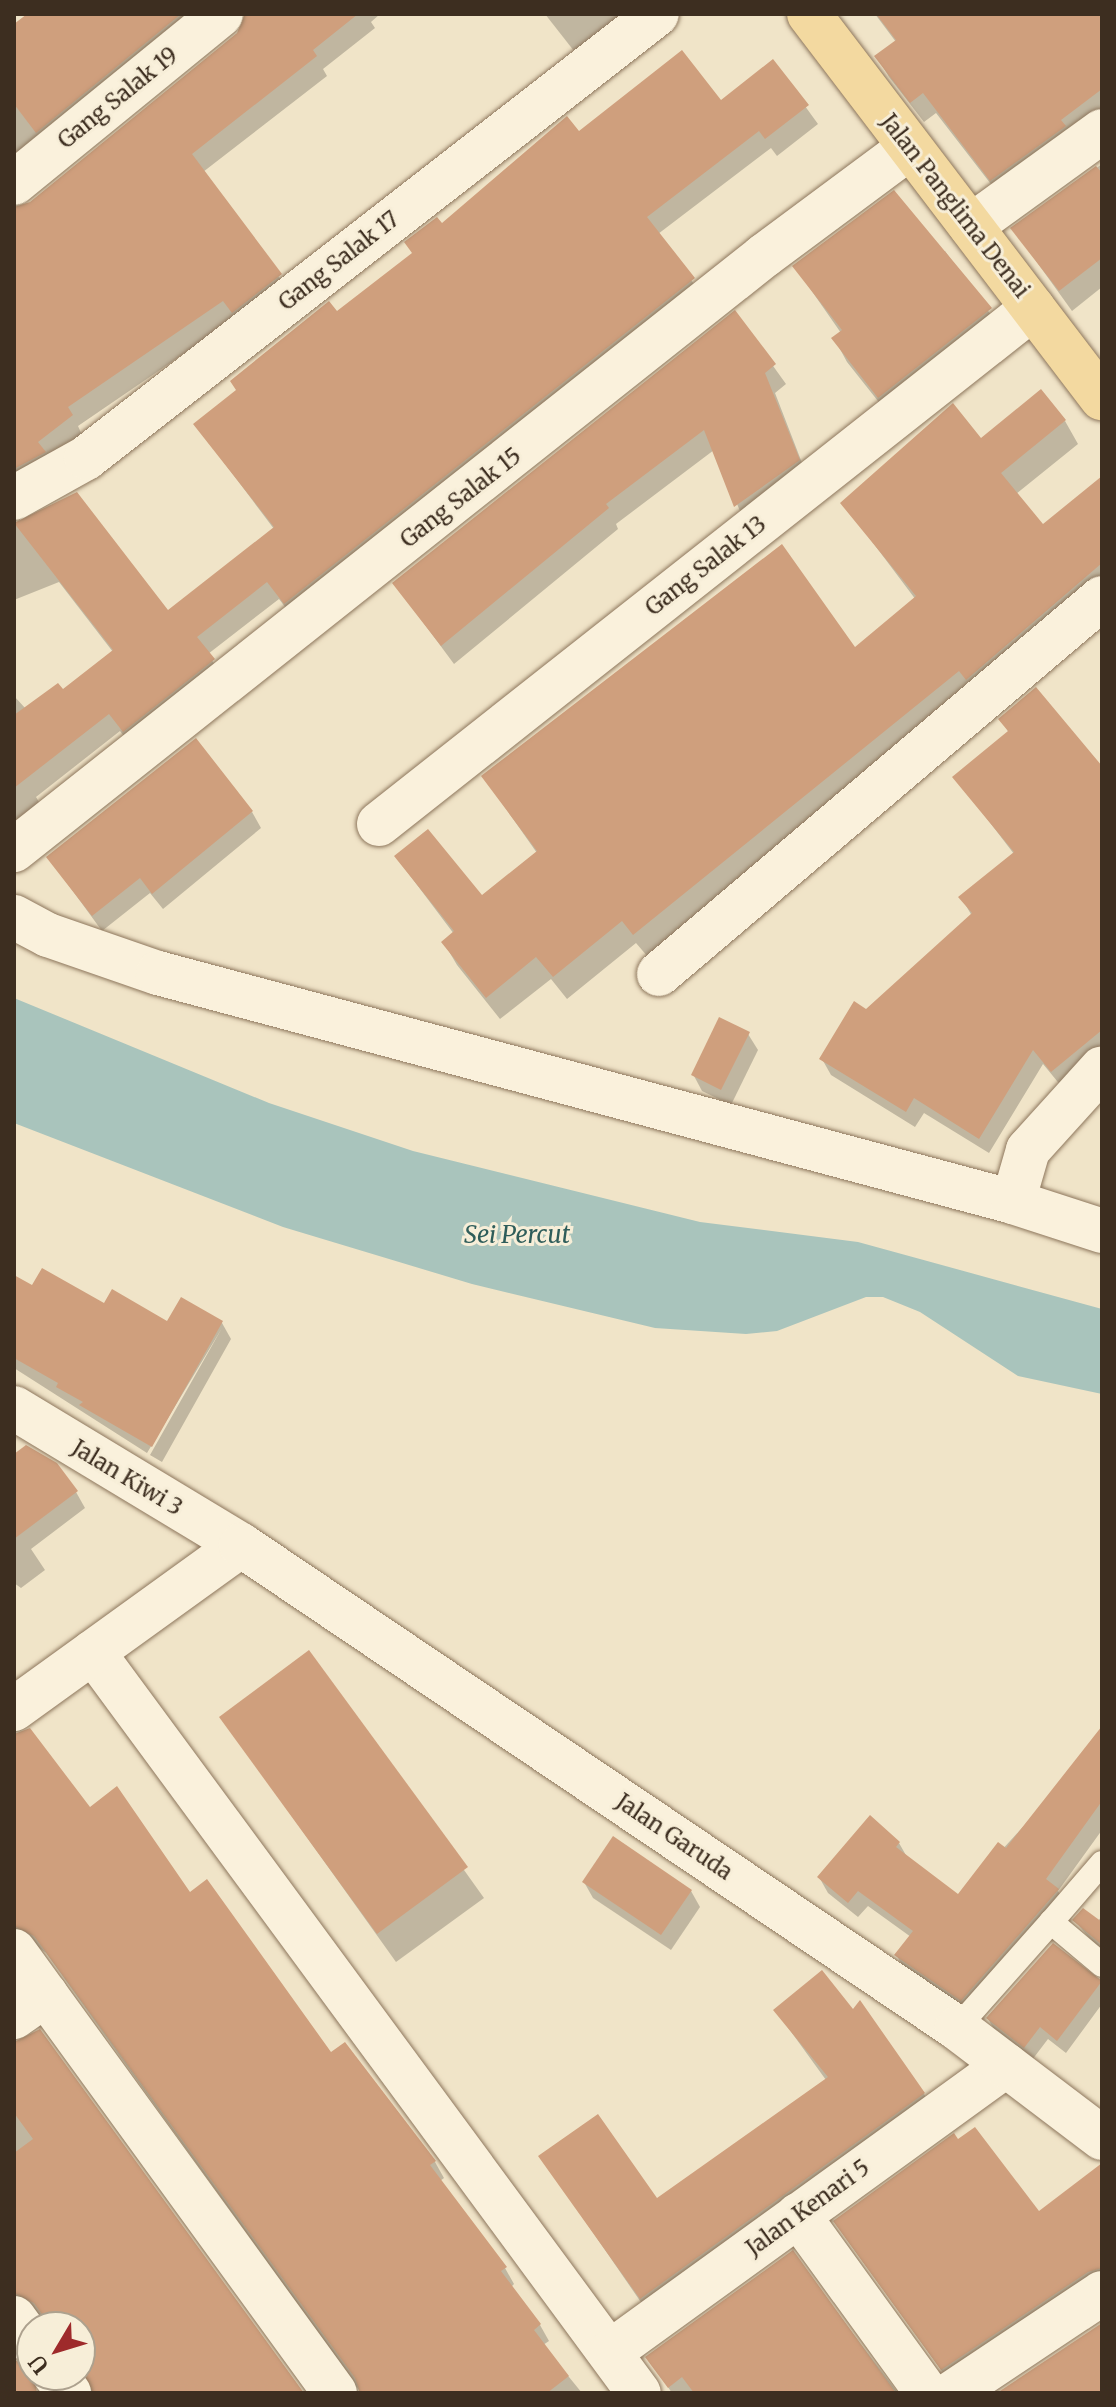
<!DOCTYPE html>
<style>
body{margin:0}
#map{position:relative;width:1116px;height:2407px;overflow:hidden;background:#f0e4c8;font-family:Merriweather,serif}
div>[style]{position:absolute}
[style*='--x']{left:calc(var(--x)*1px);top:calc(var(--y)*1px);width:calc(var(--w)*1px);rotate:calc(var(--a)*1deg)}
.water>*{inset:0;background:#a9c4bc}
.shadow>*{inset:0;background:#0003}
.building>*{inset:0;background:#cf9f7d}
.roads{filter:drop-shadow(0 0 2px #8d765c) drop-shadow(0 0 2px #8d765c)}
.lane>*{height:24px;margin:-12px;padding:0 12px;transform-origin:12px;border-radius:12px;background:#faf1dc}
.street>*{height:44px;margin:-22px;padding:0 22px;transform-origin:22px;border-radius:22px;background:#faf1dc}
.secondary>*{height:44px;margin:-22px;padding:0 22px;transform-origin:22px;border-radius:22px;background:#faf1dc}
.primary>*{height:44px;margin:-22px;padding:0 22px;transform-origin:22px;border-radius:22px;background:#f3d9a0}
span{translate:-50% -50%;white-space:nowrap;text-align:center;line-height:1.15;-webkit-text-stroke:6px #f7eed8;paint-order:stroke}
.street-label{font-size:22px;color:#3d2e20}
.water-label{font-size:24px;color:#2f5d5a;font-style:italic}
.frame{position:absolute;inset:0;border:16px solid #3d2e20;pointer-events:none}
.north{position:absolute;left:16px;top:2311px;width:80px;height:80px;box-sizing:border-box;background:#f7eed8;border:2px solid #ada18e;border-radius:50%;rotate:232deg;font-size:22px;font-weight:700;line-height:32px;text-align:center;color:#3d2e20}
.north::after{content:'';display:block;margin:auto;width:28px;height:36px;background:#9e2a2b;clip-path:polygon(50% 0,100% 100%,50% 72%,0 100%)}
</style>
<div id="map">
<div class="water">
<div style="clip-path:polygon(14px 998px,269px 1103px,413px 1151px,700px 1222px,858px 1242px,1102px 1309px,1102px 1394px,1018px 1376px,920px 1312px,883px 1297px,866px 1297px,777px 1331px,746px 1334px,655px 1328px,472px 1284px,283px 1227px,14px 1123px)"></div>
</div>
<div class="shadow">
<div style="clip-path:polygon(28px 14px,215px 14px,14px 178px,14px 25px)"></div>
<div style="clip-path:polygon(247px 14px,380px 14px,371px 22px,375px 28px,323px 69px,327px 76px,203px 172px,291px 294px,236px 318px,78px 426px,82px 435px,14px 496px,14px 208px,31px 204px,238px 35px)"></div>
<div style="clip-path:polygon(545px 14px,653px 14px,585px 65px)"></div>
<div style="clip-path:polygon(875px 14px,1102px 14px,1102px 131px,1004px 201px,936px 113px,924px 122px,889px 77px,877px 57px,896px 42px)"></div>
<div style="clip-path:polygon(773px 62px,818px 124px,777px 156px,771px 148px,658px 234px,704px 298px,296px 621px,279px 599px,208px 654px,223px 678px,134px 749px,120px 731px,36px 797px,48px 817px,14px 846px,14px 696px,26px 709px,62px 692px,113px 652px,59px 582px,14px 600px,14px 525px,26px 522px,168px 612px,274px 529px,195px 424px,413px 254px,442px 226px,579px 134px,720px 103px)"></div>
<div style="clip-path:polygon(1102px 164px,1102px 287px,1072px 311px,1013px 229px)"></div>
<div style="clip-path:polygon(945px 251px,1004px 333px,893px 420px,847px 362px,834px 338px,841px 333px,795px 267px)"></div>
<div style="clip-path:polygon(735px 313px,786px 384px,775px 393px,809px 481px,746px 525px,714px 450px,616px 524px,618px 529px,454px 664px,394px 583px)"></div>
<div style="clip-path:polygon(1065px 421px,1078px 444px,1016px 494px,1042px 527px,1102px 478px,1102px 598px,648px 957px,636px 943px,567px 999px,551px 979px,500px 1019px,457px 965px,444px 943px,454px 934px,396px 857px,481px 898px,537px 853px,483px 776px,854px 649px,916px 600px,843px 503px,981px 440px)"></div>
<div style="clip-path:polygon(1001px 719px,1102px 769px,1102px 1056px,1062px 1087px,1043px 1064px,989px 1153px,924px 1113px,915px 1127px,831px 1075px,822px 1059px,972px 916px,961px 897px,1014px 854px,955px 777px,1009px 733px)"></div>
<div style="clip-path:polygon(252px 812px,261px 828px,163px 909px,150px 893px,102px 931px,48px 857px)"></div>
<div style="clip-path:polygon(748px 1034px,758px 1050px,731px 1105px,702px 1091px,693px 1074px)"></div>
<div style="clip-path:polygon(14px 1277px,33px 1288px,168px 1324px,222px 1323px,231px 1339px,162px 1462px,150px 1455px,222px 1328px,147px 1453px,14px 1368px)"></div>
<div style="clip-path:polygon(14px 1456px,76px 1492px,85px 1508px,31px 1549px,45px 1570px,21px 1588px,14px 1583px)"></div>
<div style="clip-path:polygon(309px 1653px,484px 1898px,396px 1962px,221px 1717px)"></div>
<div style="clip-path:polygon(1102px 1740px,1102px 1830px,1058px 1891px,1067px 1906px,971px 2015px,905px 1971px,897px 1956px,911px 1937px,868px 1906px,858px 1917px,828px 1893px,819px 1877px,899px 1843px,907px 1857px,959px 1897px)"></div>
<div style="clip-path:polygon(14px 1744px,190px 1894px,331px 2055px,345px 2045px,435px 2162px,444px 2178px,440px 2181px,505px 2268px,514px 2284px,511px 2287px,540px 2325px,549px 2341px,543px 2345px,582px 2393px,361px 2393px,46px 1953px,34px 1944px,14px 1946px)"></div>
<div style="clip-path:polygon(584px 1882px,691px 1891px,700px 1907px,671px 1950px,593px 1898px)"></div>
<div style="clip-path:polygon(1102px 1916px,1102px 1953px,1075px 1921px,1098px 1921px)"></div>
<div style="clip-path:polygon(1053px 1946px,1102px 1981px,1102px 2004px,1066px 2053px,1048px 2039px,1032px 2060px,996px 2032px,988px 2019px)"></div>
<div style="clip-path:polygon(776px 2011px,924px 2094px,940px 2122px,658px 2327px,541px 2157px,657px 2200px,826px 2080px)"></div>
<div style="clip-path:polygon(14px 2044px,302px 2393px,93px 2393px,80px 2373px,80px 2327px,51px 2327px,22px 2309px,14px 2314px)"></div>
<div style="clip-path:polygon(1102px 2183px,1102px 2288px,952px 2385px,845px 2237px,1038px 2214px)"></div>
<div style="clip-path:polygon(792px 2253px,898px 2393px,672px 2393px,648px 2358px)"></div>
</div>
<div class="building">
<div style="clip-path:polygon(27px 14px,181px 14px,36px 133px,14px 104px,14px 24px)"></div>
<div style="clip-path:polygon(245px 14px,358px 14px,313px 50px,317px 56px,192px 154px,282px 274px,232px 313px,223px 301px,68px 407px,73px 415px,38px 442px,46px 452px,14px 469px,14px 207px,30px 202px,237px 33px)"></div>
<div style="clip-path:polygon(876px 14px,1102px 14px,1102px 89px,1061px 120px,1066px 126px,990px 181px,923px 93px,910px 103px,874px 56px,896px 40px)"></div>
<div style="clip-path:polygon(682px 50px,721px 100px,773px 59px,809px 105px,765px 139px,759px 131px,647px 217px,695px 278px,284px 604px,267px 582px,197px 637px,215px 659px,123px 732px,109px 714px,14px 788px,14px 715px,58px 683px,63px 689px,113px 650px,14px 523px,77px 492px,168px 610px,274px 527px,193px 424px,236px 390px,230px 381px,329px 301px,337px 311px,412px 253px,404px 242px,437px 217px,442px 223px,567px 116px,579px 131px)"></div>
<div style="clip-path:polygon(1096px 166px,1102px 173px,1102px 258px,1059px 291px,1010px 228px)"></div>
<div style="clip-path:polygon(894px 190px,992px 308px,878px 398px,831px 338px,842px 330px,792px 266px)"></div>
<div style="clip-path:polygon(735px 310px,776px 364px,765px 373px,800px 460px,734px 507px,704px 430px,606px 504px,609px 508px,441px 646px,392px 583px)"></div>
<div style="clip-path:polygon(1041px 389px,1066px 420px,1001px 473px,1043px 524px,1102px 476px,1102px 563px,966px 680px,959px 671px,633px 935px,622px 921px,553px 977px,536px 957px,486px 998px,441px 942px,454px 931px,394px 856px,428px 829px,482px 895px,537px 851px,481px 776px,782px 544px,855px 647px,916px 596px,840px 503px,953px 403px,981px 438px)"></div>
<div style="clip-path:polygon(1036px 687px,1102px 766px,1102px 1030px,1051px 1072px,1033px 1050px,979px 1139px,914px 1098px,906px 1112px,819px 1059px,854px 1001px,866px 1009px,972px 913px,958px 897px,1014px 852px,952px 777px,1008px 731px,998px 719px)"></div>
<div style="clip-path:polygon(196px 738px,253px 811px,152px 894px,140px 878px,92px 916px,46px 857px)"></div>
<div style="clip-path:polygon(719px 1017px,750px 1032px,721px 1090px,691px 1075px)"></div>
<div style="clip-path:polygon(42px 1268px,104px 1303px,112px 1289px,167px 1321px,181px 1297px,223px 1321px,152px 1447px,79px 1405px,83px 1402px,56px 1387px,58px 1383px,14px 1358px,14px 1275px,32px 1285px)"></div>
<div style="clip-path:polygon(26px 1445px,57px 1463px,78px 1491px,14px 1539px,14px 1454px)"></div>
<div style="clip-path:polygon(309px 1650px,468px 1867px,377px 1934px,219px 1717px)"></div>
<div style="clip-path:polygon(1102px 1726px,1102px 1801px,1046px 1879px,1059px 1889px,961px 2001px,894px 1955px,913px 1931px,858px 1891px,848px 1903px,817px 1877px,870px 1815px,900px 1842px,896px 1847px,958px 1894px,998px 1842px,1006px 1848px)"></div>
<div style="clip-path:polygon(30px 1728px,90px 1807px,117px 1786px,190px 1892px,207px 1879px,331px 2052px,345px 2042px,436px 2161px,430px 2165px,507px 2267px,501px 2271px,541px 2324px,534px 2330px,569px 2376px,547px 2393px,360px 2393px,355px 2378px,34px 1936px,14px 1926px,14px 1734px)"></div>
<div style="clip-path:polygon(613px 1836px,692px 1890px,661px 1935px,582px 1882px)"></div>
<div style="clip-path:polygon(1083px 1908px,1102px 1922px,1102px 1945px,1072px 1920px)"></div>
<div style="clip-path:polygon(1053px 1943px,1102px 1981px,1057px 2041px,1040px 2027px,1024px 2048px,986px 2018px)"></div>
<div style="clip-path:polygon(822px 1970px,853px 2009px,860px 2000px,925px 2093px,640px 2299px,538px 2156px,598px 2114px,657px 2198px,828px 2077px,773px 2010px)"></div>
<div style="clip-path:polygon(40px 2029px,304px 2393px,93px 2393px,80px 2366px,80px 2327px,51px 2327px,34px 2303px,14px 2293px,14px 2153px,33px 2139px,14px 2113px,14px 2042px)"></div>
<div style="clip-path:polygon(975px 2127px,1039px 2211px,1102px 2163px,1102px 2268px,1088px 2272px,941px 2370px,833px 2221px,954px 2133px,958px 2139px)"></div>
<div style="clip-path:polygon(793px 2250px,896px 2393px,694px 2393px,682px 2377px,668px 2388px,645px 2357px)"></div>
<div style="clip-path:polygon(1102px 2323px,1102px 2393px,997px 2393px)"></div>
<div style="clip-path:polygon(14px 2360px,32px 2367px,37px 2393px,14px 2393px)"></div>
</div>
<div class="roads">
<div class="lane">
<div style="--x:1102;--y:1863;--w:78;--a:130.8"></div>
<div style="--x:1051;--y:1922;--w:67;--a:40.1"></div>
<div style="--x:957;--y:2028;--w:142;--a:-48.4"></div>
</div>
<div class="street">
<div style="--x:14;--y:183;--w:267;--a:-39.2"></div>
<div style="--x:971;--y:226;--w:162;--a:-35.9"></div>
<div style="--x:14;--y:498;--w:82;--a:-29.1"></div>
<div style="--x:86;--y:458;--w:723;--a:-37.87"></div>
<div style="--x:379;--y:824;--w:833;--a:-38.27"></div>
<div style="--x:14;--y:850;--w:958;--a:-38.39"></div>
<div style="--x:765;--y:255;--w:179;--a:-36.6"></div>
<div style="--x:14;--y:917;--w:38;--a:28"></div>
<div style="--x:48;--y:935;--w:116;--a:19.1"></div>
<div style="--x:158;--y:973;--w:885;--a:14.99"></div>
<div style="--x:1013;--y:1202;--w:94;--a:18"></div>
<div style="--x:659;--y:974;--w:581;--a:-40.32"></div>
<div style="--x:1013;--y:1202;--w:54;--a:-73.9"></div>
<div style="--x:1028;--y:1150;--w:110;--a:-47.9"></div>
<div style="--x:14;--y:1408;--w:265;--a:31.1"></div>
<div style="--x:93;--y:1652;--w:920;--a:53.62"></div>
<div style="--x:14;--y:1951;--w:546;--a:54.01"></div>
<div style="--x:14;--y:2017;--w:39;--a:-35"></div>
<div style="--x:798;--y:2215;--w:220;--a:54.1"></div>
<div style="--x:14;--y:2318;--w:31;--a:54"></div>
<div style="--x:610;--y:2352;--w:489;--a:-35.9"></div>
<div style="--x:55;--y:2375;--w:23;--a:52"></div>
<div style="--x:952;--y:2393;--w:180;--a:-33.7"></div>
</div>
<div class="secondary">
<div style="--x:14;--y:1709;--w:280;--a:-35.8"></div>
<div style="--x:241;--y:1545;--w:864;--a:34"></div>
<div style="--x:957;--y:2028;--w:182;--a:37.2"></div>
</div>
<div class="primary">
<div style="--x:809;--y:14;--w:483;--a:52.7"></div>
</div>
</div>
<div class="street-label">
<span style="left:118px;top:98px;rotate:-39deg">Gang Salak 19</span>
<span style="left:955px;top:206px;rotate:52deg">Jalan Panglima Denai</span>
<span style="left:339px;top:261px;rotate:-38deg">Gang Salak 17</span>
<span style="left:461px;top:498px;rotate:-38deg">Gang Salak 15</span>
<span style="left:706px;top:566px;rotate:-38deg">Gang Salak 13</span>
<span style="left:127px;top:1478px;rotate:31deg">Jalan Kiwi 3</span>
<span style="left:674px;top:1837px;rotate:34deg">Jalan Garuda</span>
<span style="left:808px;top:2208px;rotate:-36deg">Jalan Kenari 5</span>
</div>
<div class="water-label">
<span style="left:517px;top:1235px">Sei Percut</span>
</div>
<div class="frame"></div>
<div class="north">U</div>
</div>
